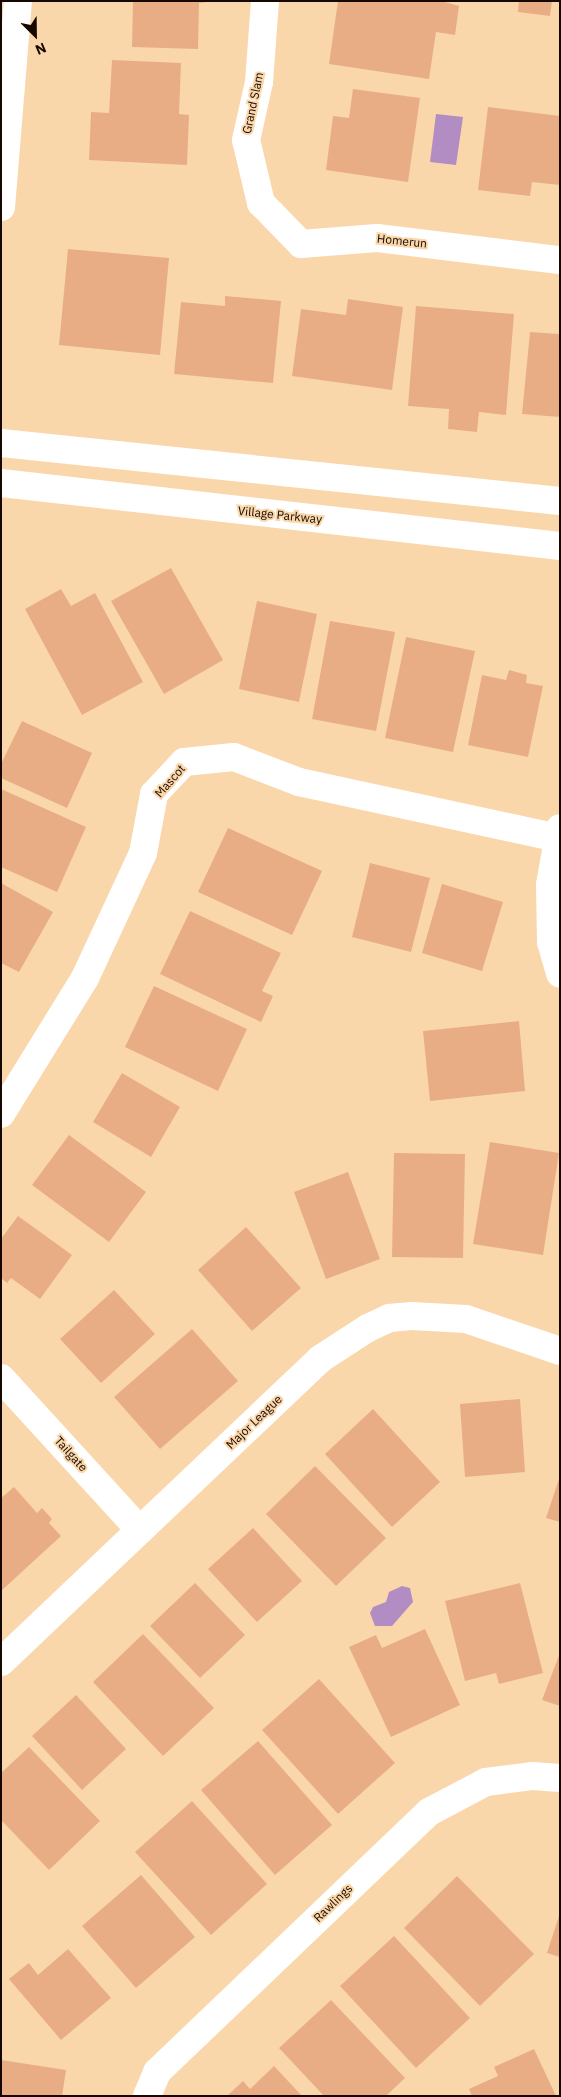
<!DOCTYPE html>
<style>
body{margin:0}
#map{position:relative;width:561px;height:2097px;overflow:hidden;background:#fad7aa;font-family:"IBM Plex Sans",sans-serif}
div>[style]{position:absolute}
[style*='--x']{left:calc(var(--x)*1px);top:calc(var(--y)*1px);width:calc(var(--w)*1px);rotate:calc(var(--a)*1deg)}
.water>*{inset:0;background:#b18dc4}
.building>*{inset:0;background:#e9ad86}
.minor>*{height:28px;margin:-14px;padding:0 14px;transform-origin:14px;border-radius:14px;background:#fff}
.tertiary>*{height:28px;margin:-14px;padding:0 14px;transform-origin:14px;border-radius:14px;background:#fff}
span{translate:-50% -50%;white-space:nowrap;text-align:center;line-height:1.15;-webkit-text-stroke:4px #fad7aa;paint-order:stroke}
.street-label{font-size:12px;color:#160800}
.frame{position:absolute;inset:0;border:2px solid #160800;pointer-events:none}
.north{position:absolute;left:10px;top:10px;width:50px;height:50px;-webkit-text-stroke:4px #fad7aa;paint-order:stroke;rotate:157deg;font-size:14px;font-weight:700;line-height:20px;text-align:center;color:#160800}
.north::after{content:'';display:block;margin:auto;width:18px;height:22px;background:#160800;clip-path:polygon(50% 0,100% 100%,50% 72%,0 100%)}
</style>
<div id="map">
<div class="water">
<div style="clip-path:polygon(436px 114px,463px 117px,456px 165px,430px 162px)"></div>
<div style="clip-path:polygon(402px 1586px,410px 1588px,413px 1602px,392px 1626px,375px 1626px,370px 1613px,373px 1607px,386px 1602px,389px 1592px)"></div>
</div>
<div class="building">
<div style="clip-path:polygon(133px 1px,215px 1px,199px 3px,198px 49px,132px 47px)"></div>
<div style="clip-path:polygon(338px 1px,441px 1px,459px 6px,455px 35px,436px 32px,429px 79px,329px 64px)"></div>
<div style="clip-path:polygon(519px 1px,552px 1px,550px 16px,518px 12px)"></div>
<div style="clip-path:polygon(112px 60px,181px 63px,179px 114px,189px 115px,187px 165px,89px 160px,91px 112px,109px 113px)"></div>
<div style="clip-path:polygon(353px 89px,420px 98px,408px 182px,326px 170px,333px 116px,349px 118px)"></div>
<div style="clip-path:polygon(488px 107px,560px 116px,560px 185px,532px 182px,530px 196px,478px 190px)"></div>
<div style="clip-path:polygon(68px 249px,169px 258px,160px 355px,59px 345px)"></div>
<div style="clip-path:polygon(225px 296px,281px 301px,273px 383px,174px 374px,181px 302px,225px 306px)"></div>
<div style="clip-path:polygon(348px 299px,403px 307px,392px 390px,292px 376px,301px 309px,346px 315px)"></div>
<div style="clip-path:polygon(416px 306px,514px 314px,506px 415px,479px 412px,477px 432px,448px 429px,449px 409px,408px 406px)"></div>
<div style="clip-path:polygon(530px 332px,560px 334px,560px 417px,522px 414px)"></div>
<div style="clip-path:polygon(171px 568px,223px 660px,164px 694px,111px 601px)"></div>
<div style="clip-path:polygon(61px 589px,71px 606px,95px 593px,143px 682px,82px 715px,25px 609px)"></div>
<div style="clip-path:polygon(257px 601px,317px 614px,299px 702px,239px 689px)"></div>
<div style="clip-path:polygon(330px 621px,395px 632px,376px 731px,312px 719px)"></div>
<div style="clip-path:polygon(406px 637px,475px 651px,453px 752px,385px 738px)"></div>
<div style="clip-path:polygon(509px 670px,527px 675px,526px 683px,543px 686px,528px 757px,468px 745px,482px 675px,506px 680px)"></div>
<div style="clip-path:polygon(22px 721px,92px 753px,67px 808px,1px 778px,1px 764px)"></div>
<div style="clip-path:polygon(1px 789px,86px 827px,57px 892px,1px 867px)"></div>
<div style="clip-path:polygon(228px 828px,322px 871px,292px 935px,198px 892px)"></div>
<div style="clip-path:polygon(370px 863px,430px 878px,411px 952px,352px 937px)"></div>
<div style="clip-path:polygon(1px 883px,53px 912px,19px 972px,1px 963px)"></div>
<div style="clip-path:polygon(442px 884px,503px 902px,482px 971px,422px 953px)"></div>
<div style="clip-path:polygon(190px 911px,281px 953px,262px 991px,273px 996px,261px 1022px,160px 974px)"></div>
<div style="clip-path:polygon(154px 986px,247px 1029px,218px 1091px,125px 1047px)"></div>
<div style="clip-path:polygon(519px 1021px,525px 1091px,430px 1101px,423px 1031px)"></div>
<div style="clip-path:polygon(122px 1073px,180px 1107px,151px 1157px,93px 1122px)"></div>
<div style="clip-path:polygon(69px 1135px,146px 1192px,109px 1242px,32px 1185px)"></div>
<div style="clip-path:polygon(490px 1142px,559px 1153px,543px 1255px,473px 1244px)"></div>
<div style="clip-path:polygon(394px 1153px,465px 1154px,463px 1258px,392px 1257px)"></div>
<div style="clip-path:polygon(348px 1172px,380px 1259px,326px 1279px,294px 1192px)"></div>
<div style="clip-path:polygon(18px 1216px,72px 1255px,40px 1299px,11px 1278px,7px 1283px,1px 1278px,1px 1239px)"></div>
<div style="clip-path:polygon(246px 1227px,301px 1288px,252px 1331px,198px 1270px)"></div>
<div style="clip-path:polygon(114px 1290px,155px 1334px,101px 1383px,60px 1339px)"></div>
<div style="clip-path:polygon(192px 1329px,238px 1381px,160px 1449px,114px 1397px)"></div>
<div style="clip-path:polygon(520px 1399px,525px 1472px,465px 1477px,460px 1404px)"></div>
<div style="clip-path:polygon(373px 1409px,440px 1482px,392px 1527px,325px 1454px)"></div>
<div style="clip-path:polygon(315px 1466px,386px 1538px,336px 1586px,266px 1514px)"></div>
<div style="clip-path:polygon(559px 1479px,560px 1479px,560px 1522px,546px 1518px)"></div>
<div style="clip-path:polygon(14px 1487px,37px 1513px,42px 1508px,52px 1519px,49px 1523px,61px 1536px,1px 1591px,1px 1498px)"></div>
<div style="clip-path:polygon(253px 1528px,302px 1581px,257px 1622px,208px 1569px)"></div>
<div style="clip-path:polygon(195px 1583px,245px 1635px,200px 1678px,150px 1626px)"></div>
<div style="clip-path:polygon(520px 1583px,543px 1673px,499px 1684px,496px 1673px,465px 1681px,445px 1601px)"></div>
<div style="clip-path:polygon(425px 1629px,460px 1705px,391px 1737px,349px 1647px,376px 1635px,382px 1648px)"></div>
<div style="clip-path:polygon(143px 1634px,214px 1708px,163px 1756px,93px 1682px)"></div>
<div style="clip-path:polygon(560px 1653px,560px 1706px,542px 1700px)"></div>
<div style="clip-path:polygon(319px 1679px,395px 1763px,338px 1814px,262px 1730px)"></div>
<div style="clip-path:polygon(76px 1695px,126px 1749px,82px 1790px,32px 1736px)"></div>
<div style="clip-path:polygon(258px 1741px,332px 1825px,275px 1875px,201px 1790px)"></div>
<div style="clip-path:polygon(29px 1747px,100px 1821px,49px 1870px,1px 1820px,1px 1773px)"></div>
<div style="clip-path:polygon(192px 1801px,267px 1884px,211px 1935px,135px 1852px)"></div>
<div style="clip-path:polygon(141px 1875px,195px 1937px,136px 1988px,82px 1926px)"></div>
<div style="clip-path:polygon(457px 1876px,534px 1954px,480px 2006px,404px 1928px)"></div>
<div style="clip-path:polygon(559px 1916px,560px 1916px,560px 1957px,547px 1953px)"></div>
<div style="clip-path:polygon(394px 1936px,470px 2018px,416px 2068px,340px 1986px)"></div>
<div style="clip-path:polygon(68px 1949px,111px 1998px,61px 2040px,9px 1979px,29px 1963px,38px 1975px)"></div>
<div style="clip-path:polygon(331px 2000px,405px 2078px,386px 2096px,324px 2096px,279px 2048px)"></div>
<div style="clip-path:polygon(534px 2049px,556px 2096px,472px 2096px,469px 2089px,498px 2076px,494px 2067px)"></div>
<div style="clip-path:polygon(1px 2060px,66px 2070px,62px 2096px,1px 2096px)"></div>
<div style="clip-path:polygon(274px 2066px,302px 2096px,227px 2096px,243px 2081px,250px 2089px)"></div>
</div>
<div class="minor">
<div style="--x:265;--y:1;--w:81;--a:94.2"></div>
<div style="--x:259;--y:82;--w:59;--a:102.6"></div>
<div style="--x:246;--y:140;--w:65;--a:76.6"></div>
<div style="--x:261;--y:203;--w:57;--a:45.7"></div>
<div style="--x:301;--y:244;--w:76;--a:-4.5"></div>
<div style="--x:377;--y:238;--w:184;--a:6.9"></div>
<div style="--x:1;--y:443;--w:562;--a:5.92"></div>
<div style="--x:1;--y:483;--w:563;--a:6.43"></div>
<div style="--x:560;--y:828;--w:58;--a:100"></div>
<div style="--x:550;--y:885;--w:57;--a:89"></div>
<div style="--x:551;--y:942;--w:33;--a:74"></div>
<div style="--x:1;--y:1114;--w:160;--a:-58.3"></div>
<div style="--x:85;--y:978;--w:138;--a:-65.1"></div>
<div style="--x:143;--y:853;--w:60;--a:-79.4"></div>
<div style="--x:154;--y:794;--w:44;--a:-46.8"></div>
<div style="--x:184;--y:762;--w:50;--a:-5.7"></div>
<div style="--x:234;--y:757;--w:70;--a:21"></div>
<div style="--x:299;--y:782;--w:264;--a:12.2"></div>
<div style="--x:1;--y:1378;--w:206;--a:47.6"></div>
<div style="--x:1;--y:1662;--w:440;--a:-43.5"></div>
<div style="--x:320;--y:1359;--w:57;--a:-32.9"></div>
<div style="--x:368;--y:1328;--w:23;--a:-25"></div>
<div style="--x:389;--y:1318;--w:23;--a:-5"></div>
<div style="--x:412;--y:1316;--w:54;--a:3.2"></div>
<div style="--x:466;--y:1319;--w:99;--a:18.8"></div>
<div style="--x:147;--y:2096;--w:26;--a:-67"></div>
<div style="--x:157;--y:2072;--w:376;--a:-43.7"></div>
<div style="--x:429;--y:1812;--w:64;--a:-27.8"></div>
<div style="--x:486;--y:1782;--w:46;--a:-7.4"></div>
<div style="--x:532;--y:1776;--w:28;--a:4"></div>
</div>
<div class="tertiary">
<div style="--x:1;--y:207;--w:207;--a:-85.3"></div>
</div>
<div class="street-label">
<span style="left:253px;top:103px;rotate:-78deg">Grand Slam</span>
<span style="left:402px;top:241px;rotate:6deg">Homerun</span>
<span style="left:280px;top:515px;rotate:6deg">Village Parkway</span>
<span style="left:170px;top:781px;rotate:-49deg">Mascot</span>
<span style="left:254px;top:1422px;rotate:-44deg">Major League</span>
<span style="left:71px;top:1454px;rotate:48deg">Tailgate</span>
<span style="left:333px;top:1903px;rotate:-44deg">Rawlings</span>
</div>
<div class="frame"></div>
<div class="north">N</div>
</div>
